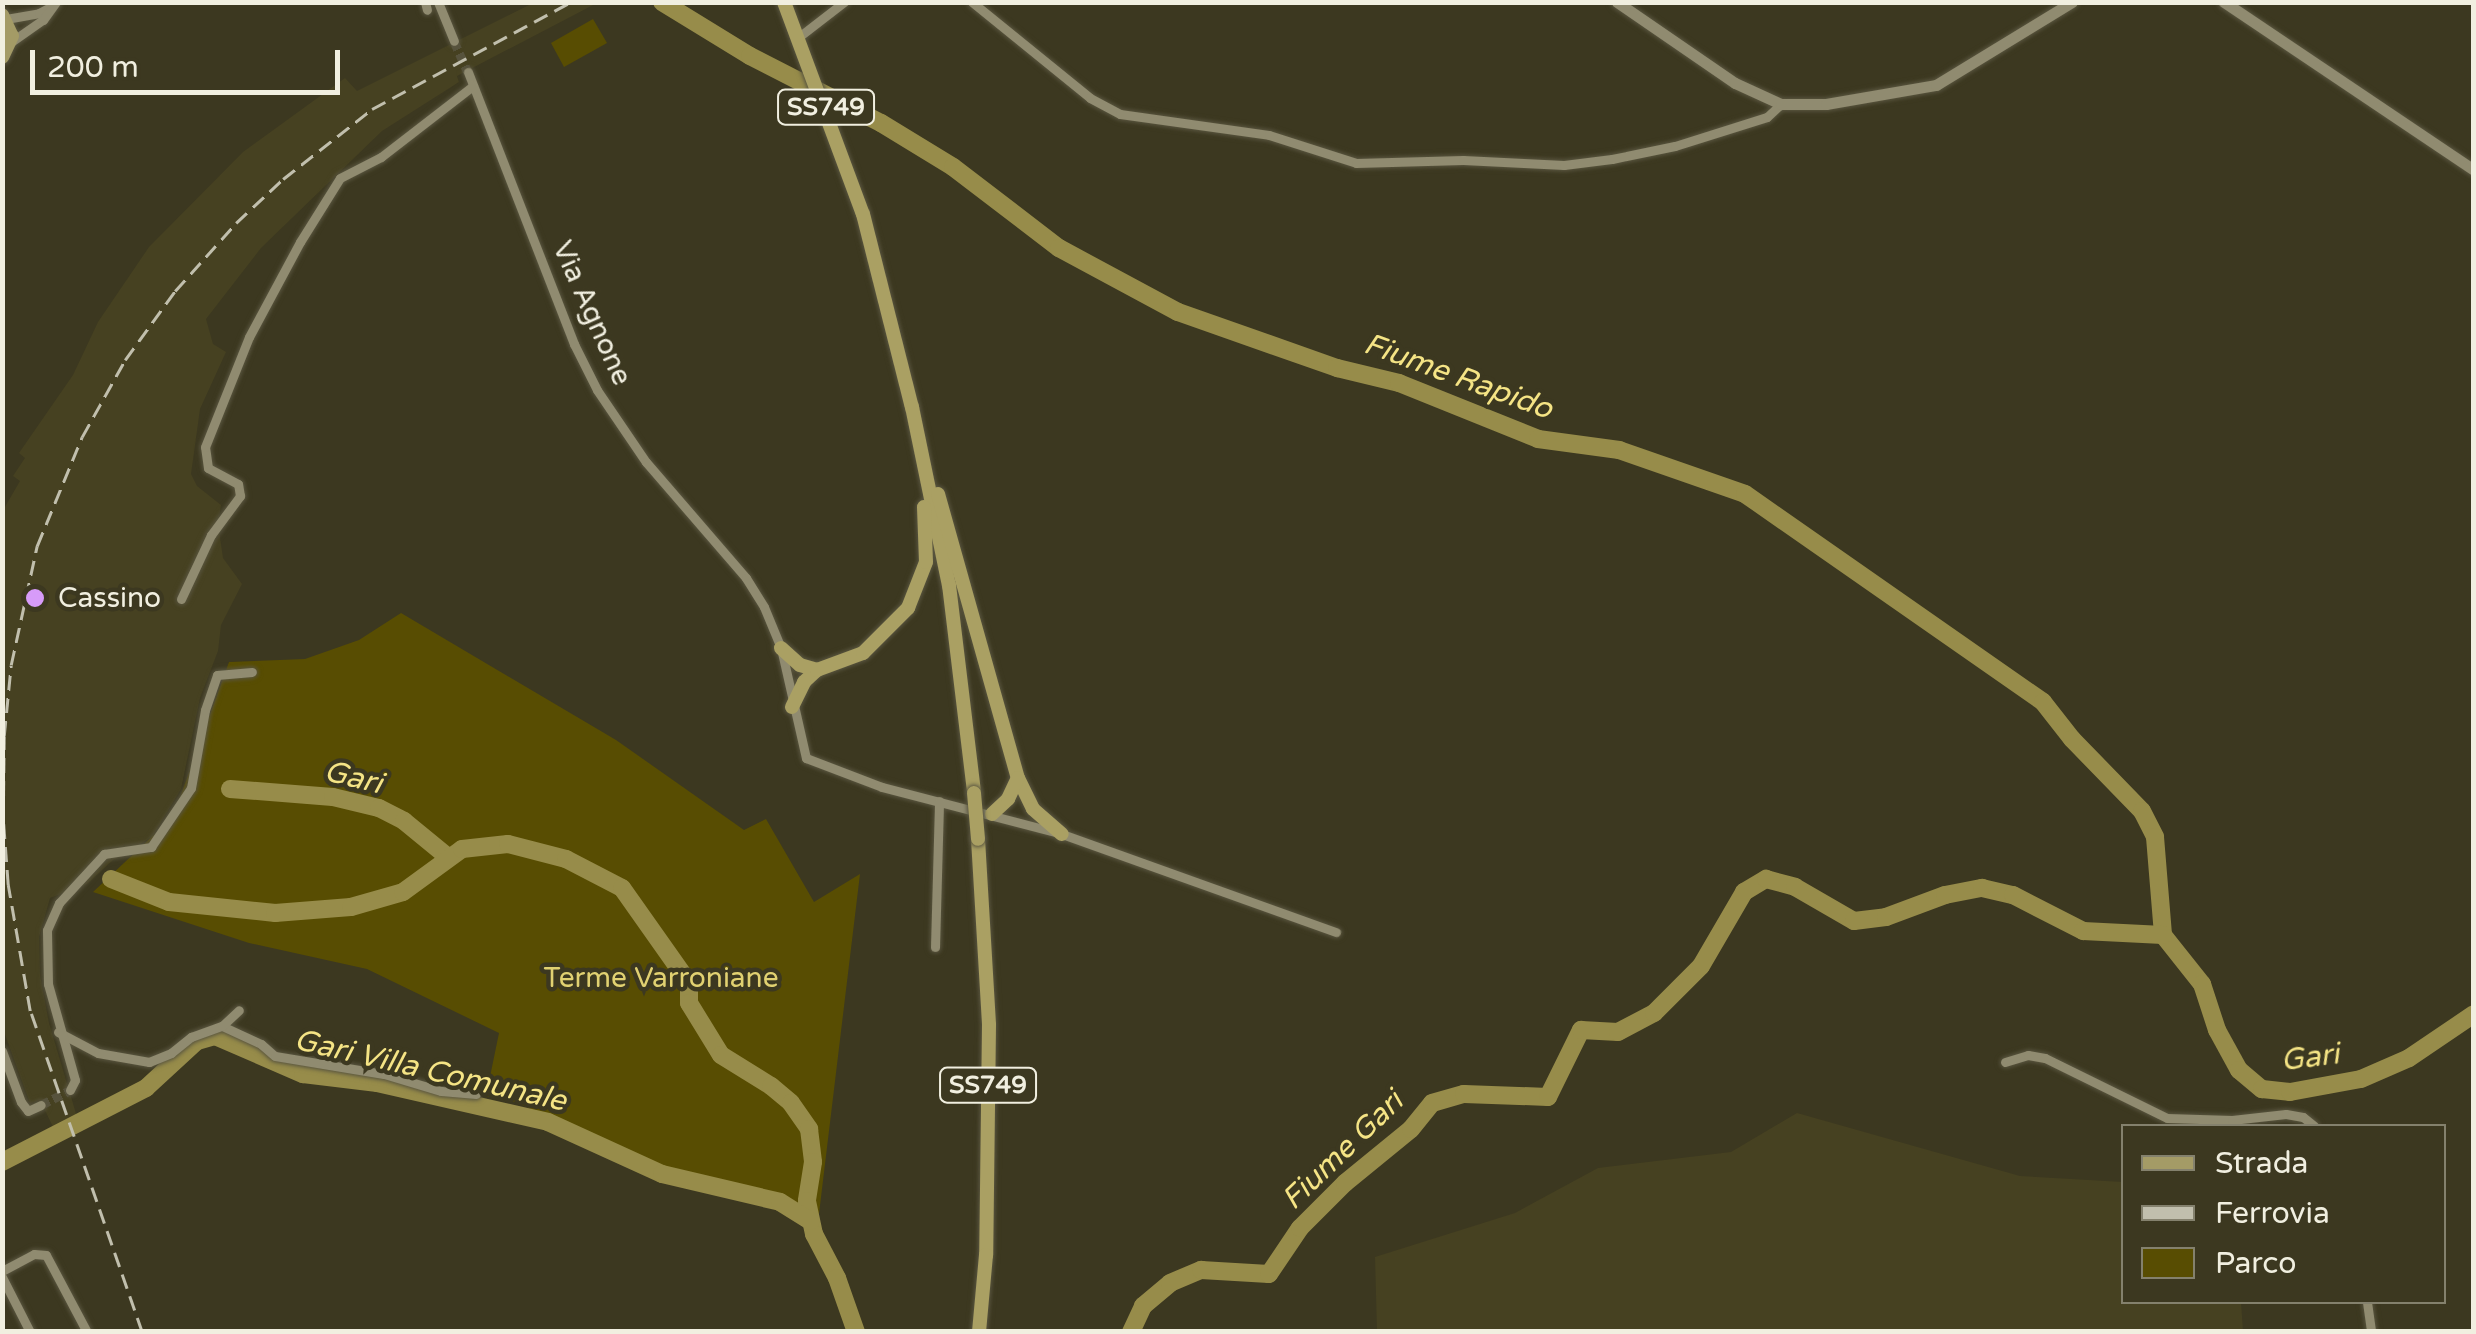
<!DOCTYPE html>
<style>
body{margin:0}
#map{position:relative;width:2476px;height:1334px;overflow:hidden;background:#3c3820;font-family:"Varela Round",sans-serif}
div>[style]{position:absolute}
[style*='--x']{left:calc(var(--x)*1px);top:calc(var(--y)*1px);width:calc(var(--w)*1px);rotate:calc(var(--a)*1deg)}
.built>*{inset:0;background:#464121}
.green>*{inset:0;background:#584d02}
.river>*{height:18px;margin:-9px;padding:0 9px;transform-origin:9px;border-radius:9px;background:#978c4a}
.minor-tunnel>*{height:9px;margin-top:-4.5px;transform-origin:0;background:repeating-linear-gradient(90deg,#57533d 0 9px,transparent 0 13.5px)}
.roads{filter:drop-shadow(0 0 2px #59553f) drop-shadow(0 0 2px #59553f)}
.minor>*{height:9px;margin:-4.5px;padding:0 4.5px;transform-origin:4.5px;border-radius:4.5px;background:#908b70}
.tertiary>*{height:11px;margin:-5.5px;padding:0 5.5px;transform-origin:5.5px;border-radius:5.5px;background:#908b70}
.primary>*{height:14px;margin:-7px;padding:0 7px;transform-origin:7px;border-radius:7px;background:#a49b66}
.trunk>*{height:14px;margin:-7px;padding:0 7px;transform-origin:7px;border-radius:7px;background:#aaa063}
.rail>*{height:2.5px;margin-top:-1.25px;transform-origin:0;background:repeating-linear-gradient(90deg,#c1bfad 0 15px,transparent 0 23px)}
.bridges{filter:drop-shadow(0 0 2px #59553f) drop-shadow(0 0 2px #59553f)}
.trunk-bridge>*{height:14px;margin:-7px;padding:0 7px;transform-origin:7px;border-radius:7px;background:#aaa063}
.dots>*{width:28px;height:28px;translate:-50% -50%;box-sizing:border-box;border:5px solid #3c3820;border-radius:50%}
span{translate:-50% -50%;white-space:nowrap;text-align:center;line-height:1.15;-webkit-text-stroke:9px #3c3820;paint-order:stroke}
.shield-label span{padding:2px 8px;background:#3c3820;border:2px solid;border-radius:8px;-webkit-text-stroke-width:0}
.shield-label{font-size:25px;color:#f1efe0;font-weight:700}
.street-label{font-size:28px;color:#f1efe0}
.poi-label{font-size:28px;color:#f1efe0}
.left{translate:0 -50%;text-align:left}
.park-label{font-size:28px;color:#e1d171}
.water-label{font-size:30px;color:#f5e485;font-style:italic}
.frame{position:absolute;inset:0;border:5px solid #f1efe0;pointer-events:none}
.legend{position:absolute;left:2121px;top:1124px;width:325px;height:180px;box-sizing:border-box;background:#3c3820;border:2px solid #84816d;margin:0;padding:12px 18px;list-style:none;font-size:30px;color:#f1efe0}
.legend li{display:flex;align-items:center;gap:20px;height:50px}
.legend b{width:50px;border:2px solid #84816d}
.scale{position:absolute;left:30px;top:50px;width:310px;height:45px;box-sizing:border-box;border:5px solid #f1efe0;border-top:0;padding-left:12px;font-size:30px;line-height:35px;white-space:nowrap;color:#f1efe0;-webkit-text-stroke:8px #3c3820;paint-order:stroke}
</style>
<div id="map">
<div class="built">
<div style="clip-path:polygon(533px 3px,597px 3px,457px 76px,459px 82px,382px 131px,261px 248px,206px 319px,213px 344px,226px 352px,200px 409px,191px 474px,197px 486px,221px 505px,218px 524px,223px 558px,242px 584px,221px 625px,218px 651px,200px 698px,181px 789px,152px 837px,113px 860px,87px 884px,50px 898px,39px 937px,40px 975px,49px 1023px,77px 1117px,53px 1127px,40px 1100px,30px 1103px,3px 1029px,2px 512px,20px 481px,13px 476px,25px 458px,19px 453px,73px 375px,98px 322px,149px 247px,243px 152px,345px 78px,357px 91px)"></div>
<div style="clip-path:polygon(1797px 1113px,2020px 1176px,2123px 1182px,2124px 1302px,2241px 1302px,2243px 1331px,1377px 1331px,1375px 1257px,1515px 1213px,1598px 1168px,1731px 1152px)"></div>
</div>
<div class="green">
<div style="clip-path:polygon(593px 19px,607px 43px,564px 67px,551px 43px)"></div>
<div style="clip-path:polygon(401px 613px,616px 740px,744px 830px,766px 819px,814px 902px,860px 874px,818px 1222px,748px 1189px,663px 1170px,516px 1102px,486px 1096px,499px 1033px,367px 969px,249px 943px,93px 892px,173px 817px,229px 662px,305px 659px,359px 640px)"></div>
</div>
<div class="river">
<div style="--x:662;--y:2;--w:103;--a:31.5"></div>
<div style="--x:750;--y:56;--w:147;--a:27.1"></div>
<div style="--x:881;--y:123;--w:84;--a:31.4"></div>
<div style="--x:953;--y:167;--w:133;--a:37.4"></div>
<div style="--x:1059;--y:248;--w:135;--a:28.3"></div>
<div style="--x:1178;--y:312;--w:169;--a:19.4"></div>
<div style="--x:1337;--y:368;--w:64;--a:13.6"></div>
<div style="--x:1399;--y:383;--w:150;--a:21.9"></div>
<div style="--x:1538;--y:439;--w:82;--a:7.7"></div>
<div style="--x:1619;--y:450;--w:133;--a:19.2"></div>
<div style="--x:1745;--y:494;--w:363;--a:34.9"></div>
<div style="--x:2043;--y:702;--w:47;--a:51.9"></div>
<div style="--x:2072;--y:739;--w:100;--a:45.8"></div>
<div style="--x:2142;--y:811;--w:29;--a:63"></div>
<div style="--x:2155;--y:837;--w:98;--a:85.3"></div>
<div style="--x:230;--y:789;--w:103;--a:4.4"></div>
<div style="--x:333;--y:797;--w:47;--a:13.4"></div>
<div style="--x:379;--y:808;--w:28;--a:27"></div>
<div style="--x:404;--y:821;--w:58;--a:39.4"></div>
<div style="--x:111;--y:879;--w:62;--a:21.6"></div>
<div style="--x:169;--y:902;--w:107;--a:5.9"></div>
<div style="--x:275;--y:913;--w:76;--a:-4.5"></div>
<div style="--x:351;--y:907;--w:54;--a:-16.1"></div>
<div style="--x:403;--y:892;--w:73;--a:-36.1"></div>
<div style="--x:462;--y:849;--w:46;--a:-6.2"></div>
<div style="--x:508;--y:844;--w:60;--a:14.5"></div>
<div style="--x:566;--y:859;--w:63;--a:27.4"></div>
<div style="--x:622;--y:888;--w:116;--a:54.8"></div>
<div style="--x:689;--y:983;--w:20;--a:90"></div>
<div style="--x:689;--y:1003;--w:61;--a:58.4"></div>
<div style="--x:721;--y:1055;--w:59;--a:31.8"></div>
<div style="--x:771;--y:1086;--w:26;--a:40"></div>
<div style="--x:791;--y:1103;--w:32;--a:55"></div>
<div style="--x:809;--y:1129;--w:33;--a:83"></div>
<div style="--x:813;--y:1162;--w:39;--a:99"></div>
<div style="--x:807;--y:1201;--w:34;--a:78"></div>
<div style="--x:814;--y:1234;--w:50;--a:62.4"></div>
<div style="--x:837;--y:1278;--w:57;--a:70.6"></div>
<div style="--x:2163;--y:935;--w:63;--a:51.5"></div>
<div style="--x:2202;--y:984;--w:48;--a:71.9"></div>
<div style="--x:2217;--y:1030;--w:46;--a:61.2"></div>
<div style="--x:2239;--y:1070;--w:30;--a:40"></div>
<div style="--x:2262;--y:1089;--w:28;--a:6"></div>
<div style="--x:2290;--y:1092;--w:72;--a:-10.4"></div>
<div style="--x:2361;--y:1079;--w:52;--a:-23.6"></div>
<div style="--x:2409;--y:1058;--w:78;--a:-34.1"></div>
<div style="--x:2;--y:1162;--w:162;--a:-27.2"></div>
<div style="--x:146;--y:1088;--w:69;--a:-42.7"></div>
<div style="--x:197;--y:1041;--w:19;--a:-16"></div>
<div style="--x:215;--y:1036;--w:96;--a:23.4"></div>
<div style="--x:303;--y:1074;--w:75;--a:6.9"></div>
<div style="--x:377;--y:1083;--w:175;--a:12.8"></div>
<div style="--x:548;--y:1122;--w:125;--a:24.5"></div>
<div style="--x:662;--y:1174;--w:121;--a:13.3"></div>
<div style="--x:780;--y:1202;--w:36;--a:32"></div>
<div style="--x:1131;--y:1332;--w:29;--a:-65"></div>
<div style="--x:1143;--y:1306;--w:35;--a:-40"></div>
<div style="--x:1170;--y:1283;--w:34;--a:-23"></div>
<div style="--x:1201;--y:1270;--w:68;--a:3.4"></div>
<div style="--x:1269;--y:1274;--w:55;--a:-56"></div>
<div style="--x:1300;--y:1228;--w:64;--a:-45"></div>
<div style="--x:1345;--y:1183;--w:85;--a:-39.3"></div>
<div style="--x:1411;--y:1129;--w:33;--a:-51"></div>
<div style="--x:1432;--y:1103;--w:33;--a:-16"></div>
<div style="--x:1464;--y:1094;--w:84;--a:2"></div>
<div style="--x:1548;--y:1097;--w:75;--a:-63.8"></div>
<div style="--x:1581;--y:1030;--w:37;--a:3"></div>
<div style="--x:1618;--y:1032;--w:41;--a:-27.8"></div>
<div style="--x:1654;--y:1013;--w:66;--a:-45"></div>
<div style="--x:1701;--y:966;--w:86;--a:-59.8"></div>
<div style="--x:1744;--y:892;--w:26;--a:-31"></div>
<div style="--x:1766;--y:879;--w:30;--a:15"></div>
<div style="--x:1795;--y:887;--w:68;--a:30"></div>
<div style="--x:1854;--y:921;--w:32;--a:-7"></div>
<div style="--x:1886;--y:917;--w:63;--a:-20.4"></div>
<div style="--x:1945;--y:895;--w:38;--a:-11"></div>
<div style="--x:1982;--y:888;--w:32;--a:13"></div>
<div style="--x:2013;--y:895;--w:79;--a:27.2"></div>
<div style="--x:2083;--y:931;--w:80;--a:2.9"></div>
</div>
<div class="minor-tunnel">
<div style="--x:454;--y:41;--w:34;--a:66"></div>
<div style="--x:41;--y:1105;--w:33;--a:-27"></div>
</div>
<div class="roads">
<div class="minor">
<div style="--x:425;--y:2;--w:8;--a:76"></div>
<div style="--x:438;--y:2;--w:42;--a:67.7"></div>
<div style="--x:972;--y:2;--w:152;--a:39.1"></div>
<div style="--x:1090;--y:98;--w:34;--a:28"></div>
<div style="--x:1120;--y:114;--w:150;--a:8"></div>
<div style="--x:1269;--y:135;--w:91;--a:17.8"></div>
<div style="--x:1356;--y:163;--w:107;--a:-1.6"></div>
<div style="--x:1463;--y:160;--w:101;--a:2.8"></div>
<div style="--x:1564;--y:165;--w:48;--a:-7.1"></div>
<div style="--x:1612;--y:159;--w:64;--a:-11.7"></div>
<div style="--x:1675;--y:146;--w:96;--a:-17.5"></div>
<div style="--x:1767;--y:117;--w:19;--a:-43"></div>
<div style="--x:6;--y:19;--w:34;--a:-10"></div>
<div style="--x:39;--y:13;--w:15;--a:-28"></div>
<div style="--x:800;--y:36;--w:56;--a:-37.7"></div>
<div style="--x:11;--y:42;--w:39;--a:-35"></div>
<div style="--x:43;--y:20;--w:22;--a:-54"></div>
<div style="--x:468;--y:72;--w:292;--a:68.7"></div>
<div style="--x:574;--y:344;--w:51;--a:63.4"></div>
<div style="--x:597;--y:390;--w:87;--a:55.8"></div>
<div style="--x:646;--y:462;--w:153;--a:49.2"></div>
<div style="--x:746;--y:578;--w:34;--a:58"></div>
<div style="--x:764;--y:607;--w:44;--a:67.5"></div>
<div style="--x:781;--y:648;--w:113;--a:77.2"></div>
<div style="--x:806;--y:758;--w:81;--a:20.9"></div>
<div style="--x:882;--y:787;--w:186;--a:14.6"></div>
<div style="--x:1062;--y:834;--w:291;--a:19.7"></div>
<div style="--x:181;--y:599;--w:71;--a:-64.9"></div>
<div style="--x:211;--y:535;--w:49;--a:-53.4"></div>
<div style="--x:240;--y:496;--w:12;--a:-99"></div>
<div style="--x:238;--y:484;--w:34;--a:-152"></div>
<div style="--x:208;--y:468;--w:21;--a:-98"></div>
<div style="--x:205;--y:447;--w:118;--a:-68.2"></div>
<div style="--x:249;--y:337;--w:108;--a:-61.8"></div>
<div style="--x:300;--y:242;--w:75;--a:-58"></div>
<div style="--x:340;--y:178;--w:46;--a:-27.1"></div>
<div style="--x:381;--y:157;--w:116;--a:-37.7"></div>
<div style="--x:935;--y:947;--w:146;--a:-88.4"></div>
<div style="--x:222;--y:1026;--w:43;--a:24.8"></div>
<div style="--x:261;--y:1044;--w:18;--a:41"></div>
<div style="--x:275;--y:1056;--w:110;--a:9.4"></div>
<div style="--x:384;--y:1074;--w:59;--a:16.6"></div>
<div style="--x:441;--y:1091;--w:35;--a:5"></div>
<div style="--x:58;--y:1032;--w:45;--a:27.7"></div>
<div style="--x:98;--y:1053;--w:52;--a:10"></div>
<div style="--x:149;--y:1062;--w:24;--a:-22"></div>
<div style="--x:171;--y:1053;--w:26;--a:-39"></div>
<div style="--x:191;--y:1037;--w:33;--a:-20"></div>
<div style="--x:222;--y:1026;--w:23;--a:-43"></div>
<div style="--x:2;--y:1051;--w:54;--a:69.6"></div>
<div style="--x:21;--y:1102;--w:11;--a:52"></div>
<div style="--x:28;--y:1111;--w:14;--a:-25"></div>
<div style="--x:2005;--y:1062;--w:24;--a:-17"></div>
<div style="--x:2028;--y:1055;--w:17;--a:10"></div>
<div style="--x:2045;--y:1058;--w:136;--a:26.2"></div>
<div style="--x:2167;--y:1118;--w:65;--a:1.8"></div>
<div style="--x:2232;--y:1120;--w:54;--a:-6.3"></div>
<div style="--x:2286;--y:1114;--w:17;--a:10"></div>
<div style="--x:2303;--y:1117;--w:14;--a:39"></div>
<div style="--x:70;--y:1090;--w:11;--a:-63"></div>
<div style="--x:75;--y:1080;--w:100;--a:-105.7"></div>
<div style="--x:48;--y:984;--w:54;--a:-91.1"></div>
<div style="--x:47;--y:930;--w:30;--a:-66"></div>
<div style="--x:59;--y:903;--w:67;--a:-47.4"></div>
<div style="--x:104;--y:854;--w:48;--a:-8.5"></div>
<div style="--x:151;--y:847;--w:71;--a:-55.9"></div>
<div style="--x:191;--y:788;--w:79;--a:-79.8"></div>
<div style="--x:205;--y:710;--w:37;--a:-71"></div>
<div style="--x:217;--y:675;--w:35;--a:-5"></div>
<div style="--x:2;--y:1271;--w:36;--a:-28"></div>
<div style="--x:34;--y:1254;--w:12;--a:5"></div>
<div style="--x:46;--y:1255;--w:87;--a:62"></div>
<div style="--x:2;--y:1277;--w:62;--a:63"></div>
<div style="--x:2367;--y:1302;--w:30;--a:82"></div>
</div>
<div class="tertiary">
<div style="--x:1617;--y:2;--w:143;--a:34.5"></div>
<div style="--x:1735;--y:83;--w:51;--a:24.5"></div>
<div style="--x:1781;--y:104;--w:45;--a:0"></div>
<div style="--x:1826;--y:104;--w:112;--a:-9.8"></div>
<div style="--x:1936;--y:85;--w:159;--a:-31.4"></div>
<div style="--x:2224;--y:2;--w:301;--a:33.9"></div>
</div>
<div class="primary">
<div style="--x:2;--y:15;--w:23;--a:65"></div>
<div style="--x:12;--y:36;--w:23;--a:115"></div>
</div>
<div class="trunk">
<div style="--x:784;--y:2;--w:226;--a:69.6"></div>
<div style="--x:863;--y:214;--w:199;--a:75.8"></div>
<div style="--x:912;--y:407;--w:182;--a:78.3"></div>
<div style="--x:949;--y:585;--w:209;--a:83.1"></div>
<div style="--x:938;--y:494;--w:295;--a:74.3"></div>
<div style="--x:1018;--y:778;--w:34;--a:64"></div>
<div style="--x:1033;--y:809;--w:38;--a:41"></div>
<div style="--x:781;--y:648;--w:25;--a:42"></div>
<div style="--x:800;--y:665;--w:18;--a:16"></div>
<div style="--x:792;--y:707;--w:28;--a:-64"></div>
<div style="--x:804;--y:682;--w:18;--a:-43"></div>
<div style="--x:817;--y:670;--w:49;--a:-20.3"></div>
<div style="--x:863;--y:653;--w:64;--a:-45"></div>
<div style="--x:908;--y:608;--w:49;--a:-68.6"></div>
<div style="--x:926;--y:562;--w:55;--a:-92.1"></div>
<div style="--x:992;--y:814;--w:22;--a:-43"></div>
<div style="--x:1008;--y:799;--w:23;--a:-65"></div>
<div style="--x:978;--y:839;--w:186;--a:86.6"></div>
<div style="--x:989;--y:1025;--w:230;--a:90.7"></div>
<div style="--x:986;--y:1255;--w:77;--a:95.2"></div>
</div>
</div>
<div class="rail">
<div style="--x:142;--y:1332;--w:340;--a:-109.2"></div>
<div style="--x:30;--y:1011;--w:128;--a:-99.9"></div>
<div style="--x:8;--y:885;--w:66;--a:-94.3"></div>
<div style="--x:3;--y:819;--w:83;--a:-89.3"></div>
<div style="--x:4;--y:736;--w:71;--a:-84.4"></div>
<div style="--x:11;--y:665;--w:122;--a:-77.7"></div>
<div style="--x:37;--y:546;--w:118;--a:-67.6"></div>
<div style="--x:82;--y:437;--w:88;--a:-60.8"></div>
<div style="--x:125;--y:360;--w:85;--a:-54.1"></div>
<div style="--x:175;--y:291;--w:91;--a:-48.1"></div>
<div style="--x:236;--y:223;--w:64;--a:-43.1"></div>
<div style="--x:283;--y:179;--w:113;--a:-38.2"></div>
<div style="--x:372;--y:109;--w:226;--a:-28.3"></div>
</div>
<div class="bridges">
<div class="trunk-bridge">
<div style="--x:974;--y:793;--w:46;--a:85"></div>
</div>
</div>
<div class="dots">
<div style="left:35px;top:598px;background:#d79bf9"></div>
</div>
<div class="shield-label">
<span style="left:826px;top:107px">SS749</span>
<span style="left:988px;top:1085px">SS749</span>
</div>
<div class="street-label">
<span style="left:592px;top:313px;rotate:66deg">Via Agnone</span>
</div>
<div class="poi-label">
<span class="left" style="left:58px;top:598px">Cassino</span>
</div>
<div class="park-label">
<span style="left:661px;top:978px">Terme Varroniane</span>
</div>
<div class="water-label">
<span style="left:1458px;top:377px;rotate:20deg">Fiume Rapido</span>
<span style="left:353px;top:778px;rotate:14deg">Gari</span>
<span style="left:2310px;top:1058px;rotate:-7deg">Gari</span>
<span style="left:430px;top:1071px;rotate:13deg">Gari Villa Comunale</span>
<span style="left:1343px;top:1151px;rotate:-44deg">Fiume Gari</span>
</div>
<div class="frame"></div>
<ul class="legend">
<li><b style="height:12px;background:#a49b66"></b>Strada</li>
<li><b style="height:12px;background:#c1bfad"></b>Ferrovia</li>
<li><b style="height:28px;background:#584d02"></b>Parco</li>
</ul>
<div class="scale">200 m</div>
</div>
